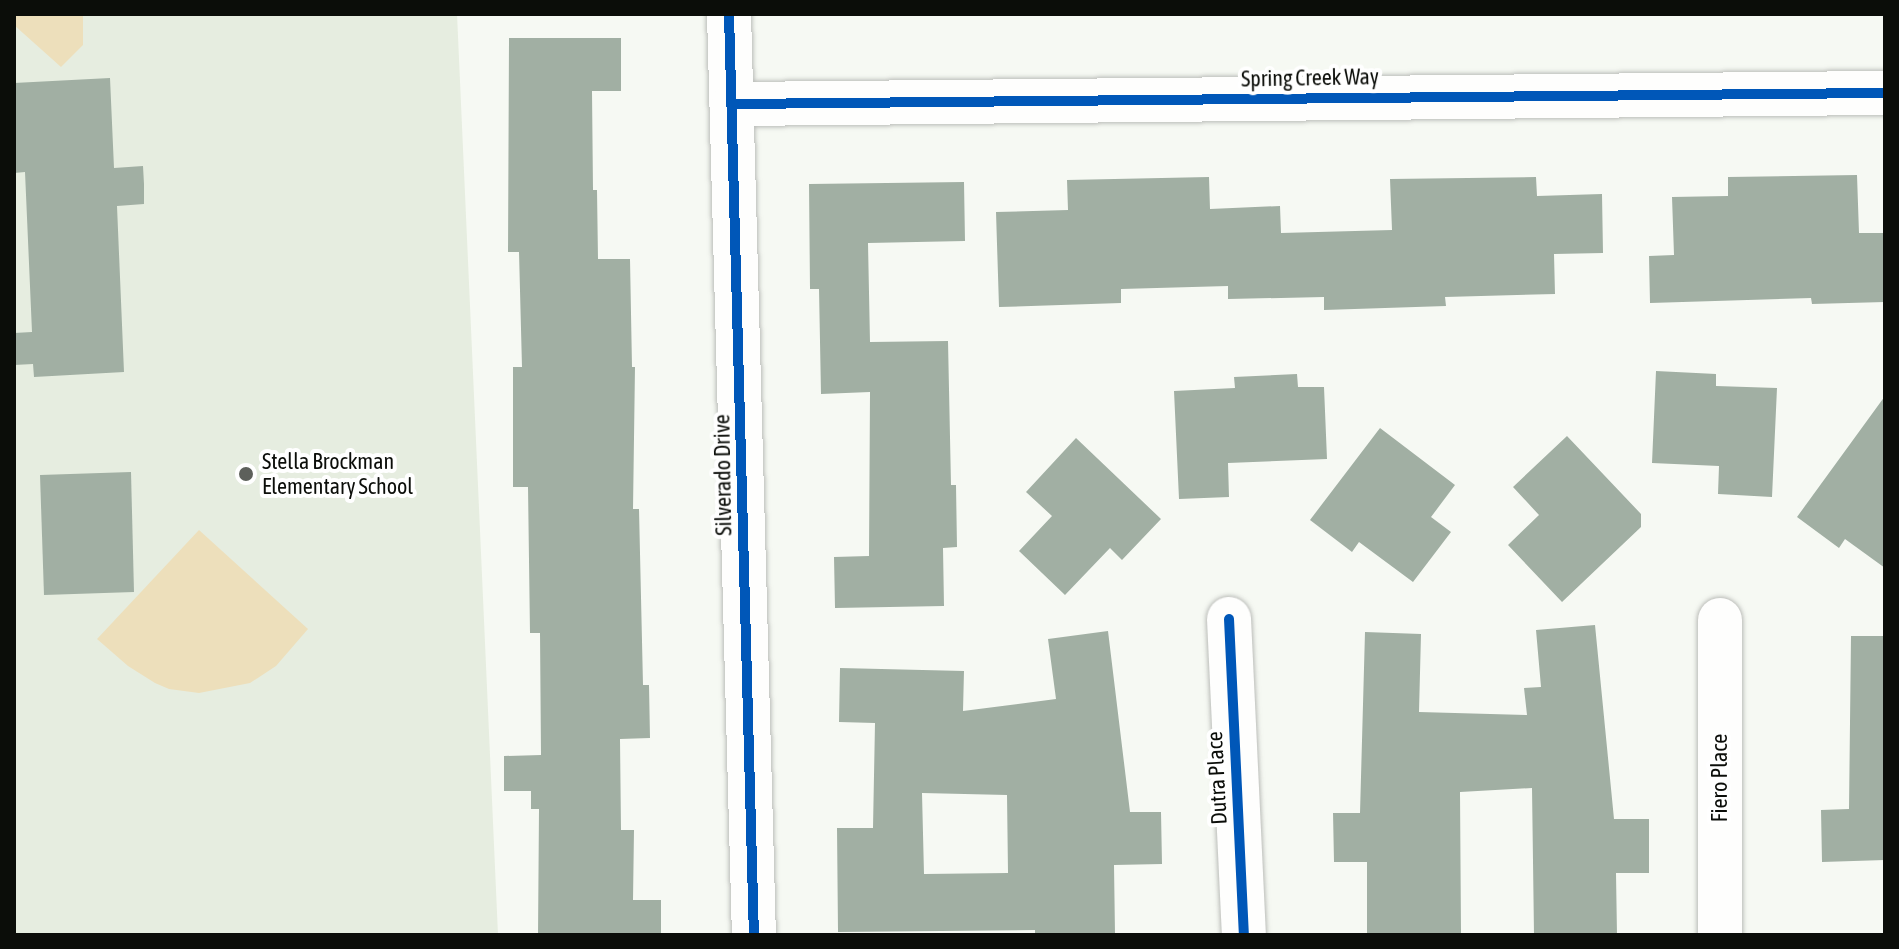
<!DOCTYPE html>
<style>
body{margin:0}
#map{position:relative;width:1899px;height:949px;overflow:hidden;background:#f6f9f3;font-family:"Asap Condensed",sans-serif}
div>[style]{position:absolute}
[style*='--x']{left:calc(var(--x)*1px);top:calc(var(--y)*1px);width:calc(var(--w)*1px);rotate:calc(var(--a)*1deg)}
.built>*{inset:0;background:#e6ede0}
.green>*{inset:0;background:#eddfbb}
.building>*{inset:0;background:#a1afa3}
.roads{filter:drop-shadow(0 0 2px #bcbeba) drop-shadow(0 0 2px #bcbeba)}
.minor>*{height:44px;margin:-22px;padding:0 22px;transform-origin:22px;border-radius:22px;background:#fefefd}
.cycleway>*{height:10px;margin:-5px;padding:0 5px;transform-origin:5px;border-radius:5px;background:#0057b8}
.dots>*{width:22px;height:22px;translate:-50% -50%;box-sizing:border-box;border:4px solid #fff;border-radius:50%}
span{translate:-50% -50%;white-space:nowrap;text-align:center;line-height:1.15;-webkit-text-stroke:8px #fff;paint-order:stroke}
.street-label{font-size:22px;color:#0b0d09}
.poi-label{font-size:22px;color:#0b0d09}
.left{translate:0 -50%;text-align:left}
.frame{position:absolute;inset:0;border:16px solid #0b0d09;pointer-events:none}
</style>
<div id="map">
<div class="built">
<div style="clip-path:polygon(14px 14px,457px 14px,498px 935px,14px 935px)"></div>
</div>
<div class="green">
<div style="clip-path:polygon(14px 14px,83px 14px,83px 45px,61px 67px,14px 25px)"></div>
<div style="clip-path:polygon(199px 530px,308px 629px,276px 666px,250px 683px,199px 693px,169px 689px,155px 683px,128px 666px,97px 639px)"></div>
</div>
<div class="building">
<div style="clip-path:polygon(509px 38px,621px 38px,621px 91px,592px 91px,593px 190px,597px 190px,598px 259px,630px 259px,632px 367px,635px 367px,633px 509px,639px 509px,643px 685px,649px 685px,650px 738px,620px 739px,621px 830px,634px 830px,633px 900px,661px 900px,661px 935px,538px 935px,539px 809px,531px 809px,531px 791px,504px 791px,504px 756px,541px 755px,540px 633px,530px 633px,528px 487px,513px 487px,513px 367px,522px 367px,519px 252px,508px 252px)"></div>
<div style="clip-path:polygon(110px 78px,114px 168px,143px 166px,144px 184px,144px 204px,117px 206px,124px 372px,34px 377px,33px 364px,14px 365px,14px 333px,32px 332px,25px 172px,14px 173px,14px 83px)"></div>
<div style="clip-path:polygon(1857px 175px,1859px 233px,1885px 233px,1885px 302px,1812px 304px,1811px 298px,1650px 303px,1649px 256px,1674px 255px,1672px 197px,1728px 196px,1728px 177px)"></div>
<div style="clip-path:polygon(1209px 177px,1210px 209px,1280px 206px,1281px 233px,1392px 230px,1390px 179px,1536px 177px,1537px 196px,1602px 194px,1603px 253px,1554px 254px,1555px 294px,1445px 297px,1446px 306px,1324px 310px,1324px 297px,1228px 299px,1228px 286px,1121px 289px,1121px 303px,999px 307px,996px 212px,1068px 210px,1067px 180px)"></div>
<div style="clip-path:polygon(964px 182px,965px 241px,868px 243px,870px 342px,948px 341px,951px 485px,956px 485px,957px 547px,943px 548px,944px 606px,835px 608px,834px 557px,869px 556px,870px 392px,821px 394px,819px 289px,810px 289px,809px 184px)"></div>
<div style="clip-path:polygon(1656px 371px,1716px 374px,1716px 386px,1777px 388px,1772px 497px,1718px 494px,1719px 466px,1652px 463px)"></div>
<div style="clip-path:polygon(1297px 374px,1298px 387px,1324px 387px,1327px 459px,1228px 463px,1229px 497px,1179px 499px,1174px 391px,1235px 388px,1234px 377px)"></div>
<div style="clip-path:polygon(1885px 396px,1885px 568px,1845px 539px,1839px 548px,1797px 517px)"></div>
<div style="clip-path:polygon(1380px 428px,1455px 485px,1431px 517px,1451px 532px,1413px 582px,1359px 542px,1352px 552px,1310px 520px)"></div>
<div style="clip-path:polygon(1567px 436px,1641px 514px,1641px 527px,1562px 602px,1508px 545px,1539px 515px,1513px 487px)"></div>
<div style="clip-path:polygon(1076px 438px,1161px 519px,1122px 560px,1110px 548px,1065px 595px,1019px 551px,1052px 516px,1026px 492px)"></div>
<div style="clip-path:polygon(131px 472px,134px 592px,44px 595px,40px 475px)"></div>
<div style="clip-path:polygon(1595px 625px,1614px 819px,1649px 819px,1649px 873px,1616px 873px,1617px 935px,1534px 935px,1532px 788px,1460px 792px,1461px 933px,1367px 934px,1367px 862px,1334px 862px,1333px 813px,1360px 813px,1365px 632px,1421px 634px,1419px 712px,1527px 715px,1524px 688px,1541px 687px,1536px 630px)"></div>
<div style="clip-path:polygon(evenodd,1108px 631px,1130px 812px,1161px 812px,1162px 864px,1114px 865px,1115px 934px,1035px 935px,1035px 930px,838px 932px,837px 828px,873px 828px,875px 723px,839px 722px,840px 668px,964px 671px,963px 711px,1056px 699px,1048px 639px,1108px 631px,922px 793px,1007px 795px,1008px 873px,924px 874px,922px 793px)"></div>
<div style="clip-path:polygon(1851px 636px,1885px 636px,1885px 860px,1822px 862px,1821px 810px,1849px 809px)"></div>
</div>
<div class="roads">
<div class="minor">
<div style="--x:729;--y:14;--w:921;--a:88.45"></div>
<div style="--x:734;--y:104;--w:1151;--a:-0.55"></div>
<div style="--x:1229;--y:619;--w:316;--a:87.3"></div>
<div style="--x:1720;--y:620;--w:315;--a:90"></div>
</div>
</div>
<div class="cycleway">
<div style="--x:729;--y:14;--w:921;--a:88.45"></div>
<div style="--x:734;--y:104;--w:1151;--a:-0.55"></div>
<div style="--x:1229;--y:619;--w:316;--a:87.3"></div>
</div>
<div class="dots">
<div style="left:246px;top:474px;background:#5d605b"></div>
</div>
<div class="street-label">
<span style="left:1310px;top:78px;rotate:-1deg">Spring Creek Way</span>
<span style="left:723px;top:475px;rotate:-91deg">Silverado Drive</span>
<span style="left:1217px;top:778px;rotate:-93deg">Dutra Place</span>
<span style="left:1720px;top:778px;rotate:-90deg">Fiero Place</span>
</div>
<div class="poi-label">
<span class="left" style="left:262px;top:474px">Stella Brockman<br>Elementary School</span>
</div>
<div class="frame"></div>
</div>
